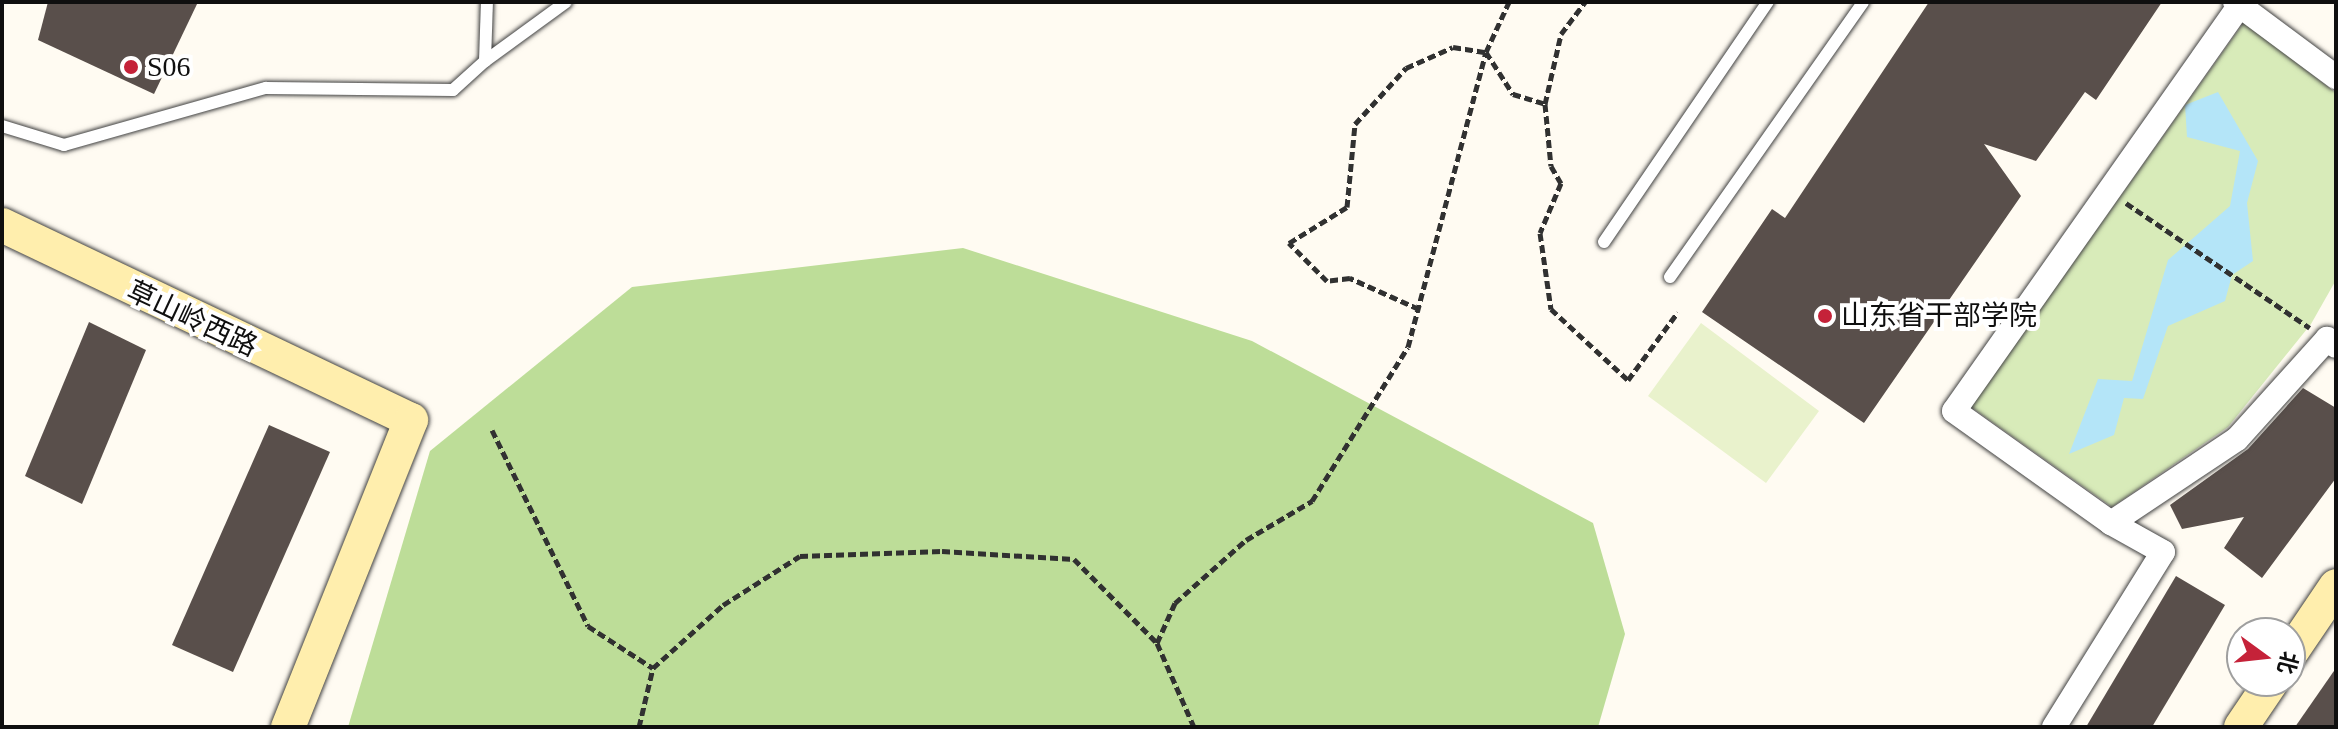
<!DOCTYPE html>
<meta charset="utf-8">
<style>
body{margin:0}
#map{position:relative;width:2338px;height:729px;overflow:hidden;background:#fffbf2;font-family:"Times New Roman","Noto Sans SC",serif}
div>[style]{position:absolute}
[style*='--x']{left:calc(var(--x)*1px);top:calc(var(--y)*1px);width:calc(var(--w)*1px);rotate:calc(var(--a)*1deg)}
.green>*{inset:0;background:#d8ebb9}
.forest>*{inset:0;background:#bddd98}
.pitch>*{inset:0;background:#e9f2cc}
.water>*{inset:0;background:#b4e5f8}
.building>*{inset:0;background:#594f4b}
.path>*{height:5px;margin-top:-2.5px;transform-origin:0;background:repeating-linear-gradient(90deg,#313131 0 8px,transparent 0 12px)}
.roads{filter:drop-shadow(0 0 2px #424242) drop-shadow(0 0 2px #424242)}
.lane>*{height:12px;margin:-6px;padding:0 6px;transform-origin:6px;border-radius:6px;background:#fff}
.street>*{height:24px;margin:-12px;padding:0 12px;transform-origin:12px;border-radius:12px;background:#fff}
.secondary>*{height:34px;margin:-17px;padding:0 17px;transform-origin:17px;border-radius:17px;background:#ffeead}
.dots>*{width:22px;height:22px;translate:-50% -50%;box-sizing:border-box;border:4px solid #fff;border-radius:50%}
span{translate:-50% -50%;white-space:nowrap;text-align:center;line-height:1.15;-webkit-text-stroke:8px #fff;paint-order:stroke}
.poi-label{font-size:28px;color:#0f0f0f}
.left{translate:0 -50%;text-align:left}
.street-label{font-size:28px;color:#0f0f0f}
.frame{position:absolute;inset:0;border:4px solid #0f0f0f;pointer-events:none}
.north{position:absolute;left:2226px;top:617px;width:80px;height:80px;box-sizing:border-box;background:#fff;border:2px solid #9f9f9f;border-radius:50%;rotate:105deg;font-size:22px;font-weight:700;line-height:32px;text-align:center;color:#0f0f0f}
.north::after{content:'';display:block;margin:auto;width:28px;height:36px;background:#c52239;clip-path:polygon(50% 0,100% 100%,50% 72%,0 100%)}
</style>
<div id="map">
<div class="green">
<div style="clip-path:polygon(2244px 22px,2336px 93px,2336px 280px,2311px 324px,2228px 427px,2112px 507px,1971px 407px)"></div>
</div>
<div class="forest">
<div style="clip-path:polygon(963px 248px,1252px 341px,1593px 523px,1625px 634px,1598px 727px,348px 727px,430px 451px,632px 287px)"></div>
</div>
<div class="pitch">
<div style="clip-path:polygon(1701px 323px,1819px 411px,1766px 483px,1648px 396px)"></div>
</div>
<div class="water">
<div style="clip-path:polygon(2218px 92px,2258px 161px,2247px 203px,2253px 261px,2232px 275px,2225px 301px,2168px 326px,2143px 399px,2124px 398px,2114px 435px,2069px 454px,2098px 379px,2132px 381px,2168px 260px,2230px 206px,2240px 151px,2187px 137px,2185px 105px)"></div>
</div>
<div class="building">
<div style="clip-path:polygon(48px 2px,198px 2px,154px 94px,38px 40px)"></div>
<div style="clip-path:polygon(1929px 2px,2162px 2px,2096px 100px,2085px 92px,2036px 161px,1984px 144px,2021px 196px,1864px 423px,1702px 312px,1772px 209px,1785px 218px)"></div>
<div style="clip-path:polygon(89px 322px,146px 350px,82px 504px,25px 476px)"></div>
<div style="clip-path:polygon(2303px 388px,2336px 408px,2336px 478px,2262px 578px,2224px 548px,2244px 517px,2182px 529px,2170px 505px,2248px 449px)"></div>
<div style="clip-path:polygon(269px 425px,330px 452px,233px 672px,172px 645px)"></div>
<div style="clip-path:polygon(2176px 576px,2225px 605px,2152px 727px,2086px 727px)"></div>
<div style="clip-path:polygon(2336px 668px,2336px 727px,2295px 727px)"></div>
</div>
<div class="path">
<div style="--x:1545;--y:104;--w:72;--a:-77.1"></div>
<div style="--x:1561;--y:34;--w:40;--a:-53"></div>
<div style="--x:2126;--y:203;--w:222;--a:34.2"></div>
<div style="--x:1419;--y:309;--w:76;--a:-155.8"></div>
<div style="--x:1350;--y:278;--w:23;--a:173"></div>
<div style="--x:1327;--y:281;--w:54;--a:-135"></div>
<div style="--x:1289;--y:243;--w:68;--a:-31.8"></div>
<div style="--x:1347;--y:207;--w:83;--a:-84.5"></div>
<div style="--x:1355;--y:124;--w:76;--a:-47.7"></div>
<div style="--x:1406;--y:68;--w:51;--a:-24.1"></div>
<div style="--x:1453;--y:47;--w:33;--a:9"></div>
<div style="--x:1486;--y:52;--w:50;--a:57.3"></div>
<div style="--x:1513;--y:94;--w:34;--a:17"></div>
<div style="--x:1545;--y:104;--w:62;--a:84.5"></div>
<div style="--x:1551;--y:166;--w:20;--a:60"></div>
<div style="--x:1561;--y:183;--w:54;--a:112.8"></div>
<div style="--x:1540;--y:233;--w:77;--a:81.8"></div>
<div style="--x:1551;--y:309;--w:105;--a:42.7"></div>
<div style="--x:1628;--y:380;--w:84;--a:-53.7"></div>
<div style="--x:492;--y:430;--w:218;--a:63.9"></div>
<div style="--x:588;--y:626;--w:77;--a:32.9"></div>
<div style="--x:1157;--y:643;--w:44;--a:-65.8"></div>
<div style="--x:1175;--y:603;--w:95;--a:-41.6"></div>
<div style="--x:1246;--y:540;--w:77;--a:-30.6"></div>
<div style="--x:1312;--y:501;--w:181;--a:-58.1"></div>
<div style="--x:1408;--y:347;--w:305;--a:-75.2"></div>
<div style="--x:1486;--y:52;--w:55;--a:-65.3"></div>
<div style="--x:639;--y:727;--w:61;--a:-76.7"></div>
<div style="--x:653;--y:668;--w:94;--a:-42"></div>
<div style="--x:723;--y:605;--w:91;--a:-32.5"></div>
<div style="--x:800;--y:556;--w:142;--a:-2"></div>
<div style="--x:942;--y:551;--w:132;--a:3.5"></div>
<div style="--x:1074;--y:559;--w:118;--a:45.3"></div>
<div style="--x:1157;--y:643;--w:92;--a:66.2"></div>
</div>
<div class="roads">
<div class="lane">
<div style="--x:485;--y:61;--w:100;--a:-36.1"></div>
<div style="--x:2;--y:126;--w:65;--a:17"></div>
<div style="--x:64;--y:145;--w:210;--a:-15.8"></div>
<div style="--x:266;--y:88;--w:187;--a:0.6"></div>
<div style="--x:453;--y:90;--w:43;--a:-42.2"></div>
<div style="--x:485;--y:61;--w:59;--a:-88.1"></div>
<div style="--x:1604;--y:242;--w:291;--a:-55.7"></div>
<div style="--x:1670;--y:277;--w:336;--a:-54.9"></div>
</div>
<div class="street">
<div style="--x:2235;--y:2;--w:126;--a:36.6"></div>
<div style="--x:2242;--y:2;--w:500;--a:125.15"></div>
<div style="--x:1954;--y:411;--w:193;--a:35.5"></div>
<div style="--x:2111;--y:523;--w:151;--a:-33.7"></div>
<div style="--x:2237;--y:439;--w:135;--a:-48"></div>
<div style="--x:2327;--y:339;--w:11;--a:38"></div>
<div style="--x:2054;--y:727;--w:206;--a:-58.1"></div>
<div style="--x:2163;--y:552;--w:60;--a:-150.9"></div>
</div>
<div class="secondary">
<div style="--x:2;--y:225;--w:453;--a:25.5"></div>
<div style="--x:411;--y:420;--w:331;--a:111.8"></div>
<div style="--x:2290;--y:654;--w:82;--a:-55.9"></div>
<div style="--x:2241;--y:727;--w:55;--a:-56"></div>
</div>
</div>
<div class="dots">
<div style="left:131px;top:67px;background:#c52239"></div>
<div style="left:1825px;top:316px;background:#c52239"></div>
</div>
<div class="poi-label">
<span class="left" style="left:147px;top:67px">S06</span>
<span class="left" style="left:1841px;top:316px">山东省干部学院</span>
</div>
<div class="street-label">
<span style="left:192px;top:319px;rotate:25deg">草山岭西路</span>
</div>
<div class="frame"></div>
<div class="north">北</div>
</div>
